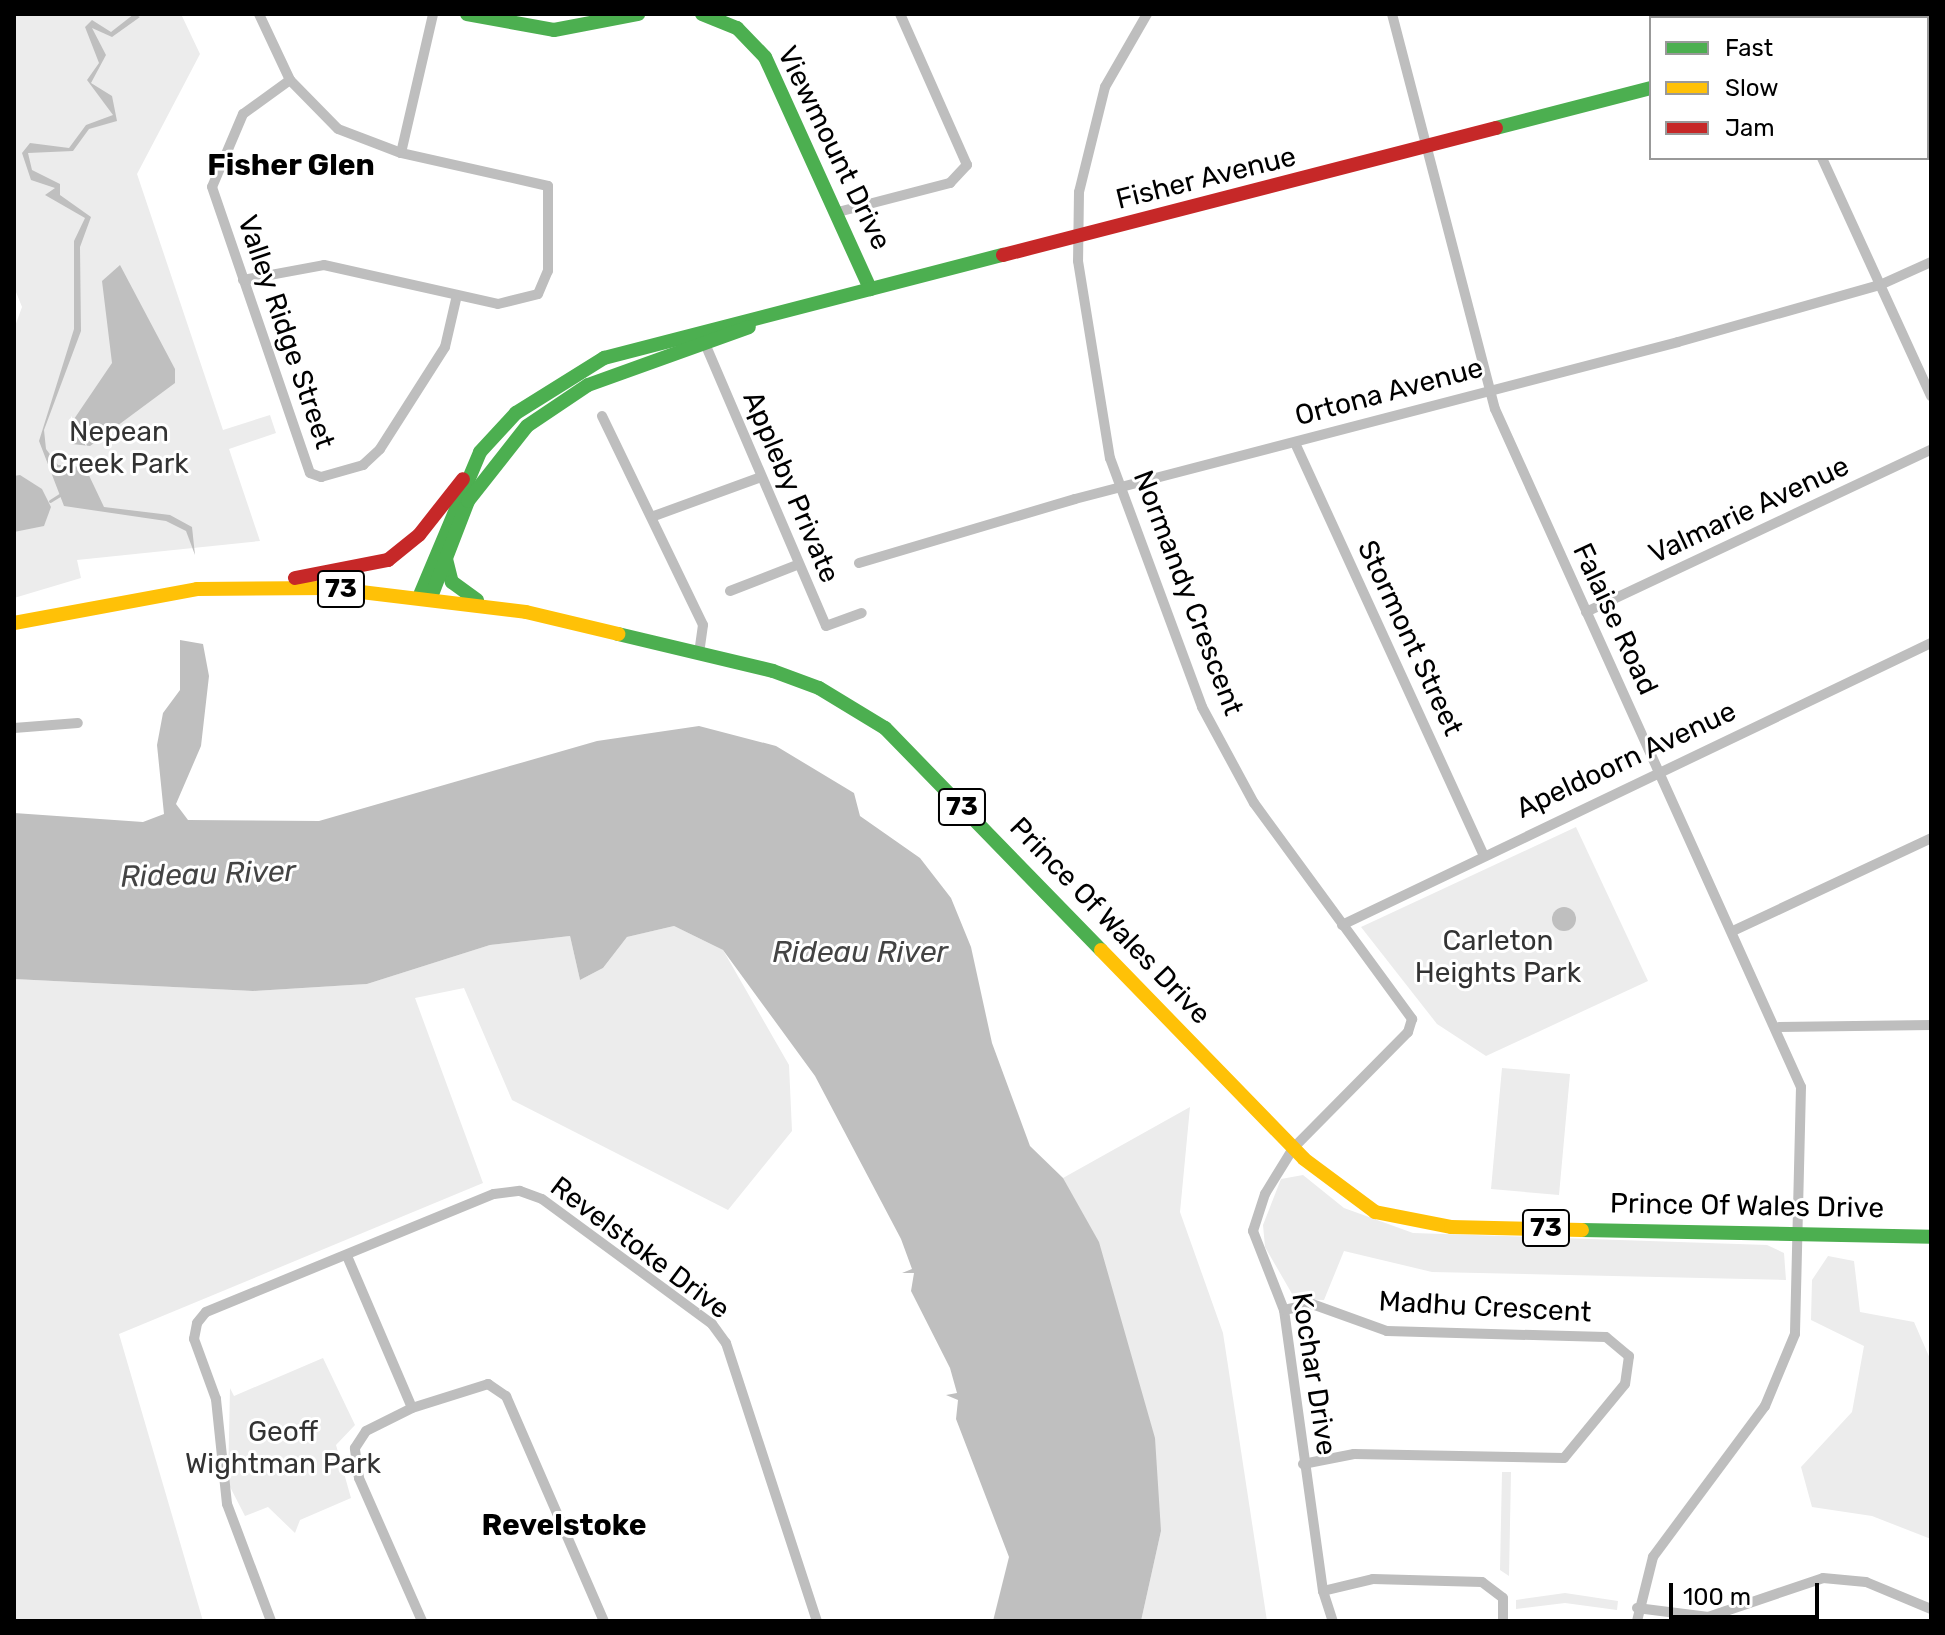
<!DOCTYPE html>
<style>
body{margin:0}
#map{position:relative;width:1945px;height:1635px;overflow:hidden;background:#fff;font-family:Rubik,sans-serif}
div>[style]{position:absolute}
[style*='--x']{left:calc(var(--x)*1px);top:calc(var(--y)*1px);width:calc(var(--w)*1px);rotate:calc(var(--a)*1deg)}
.green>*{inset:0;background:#ececec}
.water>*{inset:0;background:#bfbfbf}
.round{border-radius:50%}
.stream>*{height:3px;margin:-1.5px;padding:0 1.5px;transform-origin:1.5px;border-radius:1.5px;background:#bfbfbf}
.street>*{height:10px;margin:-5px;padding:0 5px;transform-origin:5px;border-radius:5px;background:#bebebe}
.fast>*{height:14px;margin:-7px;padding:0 7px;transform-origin:7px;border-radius:7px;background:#4caf50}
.slow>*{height:14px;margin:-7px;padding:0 7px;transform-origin:7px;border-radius:7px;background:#ffc107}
.jam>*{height:14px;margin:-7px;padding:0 7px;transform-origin:7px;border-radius:7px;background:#c62828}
span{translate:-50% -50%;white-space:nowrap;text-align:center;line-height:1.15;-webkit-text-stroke:6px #fff;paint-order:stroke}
.shield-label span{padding:2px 6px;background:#fff;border:2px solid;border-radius:6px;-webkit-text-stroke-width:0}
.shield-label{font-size:26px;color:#000;font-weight:700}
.street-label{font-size:28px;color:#000}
.park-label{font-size:28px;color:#333}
.neighbourhood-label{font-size:30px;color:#000;font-weight:700}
.water-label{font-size:30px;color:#444;font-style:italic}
.frame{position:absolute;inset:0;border:16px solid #000;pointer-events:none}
.legend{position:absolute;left:1649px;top:16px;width:280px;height:144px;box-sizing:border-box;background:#fff;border:2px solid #999;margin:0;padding:10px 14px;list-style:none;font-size:24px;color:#000}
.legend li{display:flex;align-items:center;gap:16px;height:40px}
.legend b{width:40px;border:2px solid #999}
.scale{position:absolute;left:1669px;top:1583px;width:150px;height:36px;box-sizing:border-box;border:4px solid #000;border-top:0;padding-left:10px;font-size:24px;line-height:28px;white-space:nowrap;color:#000;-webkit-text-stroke:6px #fff;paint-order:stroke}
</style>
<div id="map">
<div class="green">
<div style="clip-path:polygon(14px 14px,181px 14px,200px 54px,137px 174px,223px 430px,270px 415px,276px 433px,229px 449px,260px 541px,77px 560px,81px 578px,14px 598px,14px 329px,22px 307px,14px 287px)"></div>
<div style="clip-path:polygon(1576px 827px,1648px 981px,1486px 1056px,1437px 1024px,1361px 927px)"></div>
<div style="clip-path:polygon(674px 926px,723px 950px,789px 1065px,792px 1131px,728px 1210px,512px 1100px,464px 988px,415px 998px,483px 1183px,119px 1334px,203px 1621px,14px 1621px,14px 979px,253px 991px,367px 984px,490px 945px,570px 936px,580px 980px,603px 968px,627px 937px)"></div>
<div style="clip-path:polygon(1502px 1068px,1570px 1074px,1559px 1195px,1491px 1189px)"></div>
<div style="clip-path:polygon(1190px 1107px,1180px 1212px,1223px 1333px,1267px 1621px,1141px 1621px,1161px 1531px,1063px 1178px)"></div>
<div style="clip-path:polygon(1303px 1175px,1344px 1208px,1413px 1233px,1767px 1245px,1784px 1253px,1786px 1280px,1432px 1272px,1344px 1251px,1324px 1300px,1295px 1299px,1265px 1247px,1263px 1225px,1281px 1179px)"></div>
<div style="clip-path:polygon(1828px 1256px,1854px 1261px,1860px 1312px,1914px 1322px,1931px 1361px,1931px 1539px,1872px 1516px,1812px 1507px,1801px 1467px,1852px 1412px,1864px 1346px,1811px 1320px,1812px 1280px)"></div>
<div style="clip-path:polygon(323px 1358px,355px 1425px,336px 1445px,351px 1498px,300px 1520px,295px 1533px,268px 1507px,245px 1516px,228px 1483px,230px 1388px,234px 1396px)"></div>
<div style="clip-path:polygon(1502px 1472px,1511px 1472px,1509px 1576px,1500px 1570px)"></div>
<div style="clip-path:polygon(1565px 1593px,1618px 1601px,1617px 1610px,1565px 1603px,1516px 1609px,1516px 1600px)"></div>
</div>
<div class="water">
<div style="clip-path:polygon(134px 14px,140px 17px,112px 37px,92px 28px,106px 55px,91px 83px,112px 96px,117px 121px,89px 129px,73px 151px,28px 153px,32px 170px,60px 184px,60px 195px,91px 217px,80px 247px,81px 331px,44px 430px,46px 449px,58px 465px,85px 467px,104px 507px,170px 515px,192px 527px,195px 555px,186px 531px,166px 521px,64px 506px,39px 441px,74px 329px,74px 241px,85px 218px,45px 195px,55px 188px,31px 180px,22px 153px,30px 143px,69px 148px,86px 125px,113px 115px,87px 80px,99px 63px,85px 27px,92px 20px,111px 32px)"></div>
<div style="clip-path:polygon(120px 265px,175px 369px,175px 383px,90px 446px,72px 444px,70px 425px,112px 363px,102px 281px)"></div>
<div style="clip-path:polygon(20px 475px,42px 489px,51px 507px,44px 526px,14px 532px,14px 476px)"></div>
<div style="clip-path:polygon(180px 640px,203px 644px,209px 676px,201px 746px,176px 804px,188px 820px,319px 821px,597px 741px,699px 726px,776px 746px,854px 793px,860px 816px,920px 858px,951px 898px,971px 947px,992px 1043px,1030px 1146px,1063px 1178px,1099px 1242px,1155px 1438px,1161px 1531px,1141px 1621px,993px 1621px,1009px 1557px,956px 1419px,958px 1400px,946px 1395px,957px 1393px,950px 1368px,911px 1291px,914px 1273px,902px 1273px,912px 1269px,901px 1239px,815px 1076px,723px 950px,674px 926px,627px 937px,603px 968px,580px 980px,570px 936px,490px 945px,367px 984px,253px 991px,14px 979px,14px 813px,143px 822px,164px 814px,157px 745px,163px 713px,180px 690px)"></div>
<div class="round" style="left:1552px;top:907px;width:24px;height:24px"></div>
</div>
<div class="stream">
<div style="--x:50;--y:501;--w:13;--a:-32"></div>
</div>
<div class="street">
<div style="--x:1147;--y:14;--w:84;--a:119.9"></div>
<div style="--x:1105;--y:87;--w:108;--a:103.9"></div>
<div style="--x:1079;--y:192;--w:69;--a:90.8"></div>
<div style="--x:1078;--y:261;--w:200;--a:80.8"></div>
<div style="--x:1110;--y:458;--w:265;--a:69.7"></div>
<div style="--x:1202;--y:707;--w:109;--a:61.6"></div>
<div style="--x:1254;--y:803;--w:268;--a:53.8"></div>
<div style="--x:1412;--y:1019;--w:14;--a:107"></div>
<div style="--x:1408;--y:1032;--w:162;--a:134.7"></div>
<div style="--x:1294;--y:1147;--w:55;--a:121.7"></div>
<div style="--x:1265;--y:1194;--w:39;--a:108"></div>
<div style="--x:1253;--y:1231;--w:85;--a:68.6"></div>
<div style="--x:1284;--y:1310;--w:284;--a:82.1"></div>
<div style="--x:1323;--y:1591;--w:32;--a:72"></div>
<div style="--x:1392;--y:14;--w:408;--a:75.4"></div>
<div style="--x:1495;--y:409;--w:744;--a:65.71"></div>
<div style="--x:1801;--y:1087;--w:247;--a:91.4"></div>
<div style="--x:1795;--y:1334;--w:78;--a:112.6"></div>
<div style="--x:1765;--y:1406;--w:188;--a:126.6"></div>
<div style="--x:1653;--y:1557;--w:66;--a:104"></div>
<div style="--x:1751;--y:14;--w:4;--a:63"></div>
<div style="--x:290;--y:80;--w:58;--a:144.1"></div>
<div style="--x:243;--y:114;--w:79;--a:113"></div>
<div style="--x:212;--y:187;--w:302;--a:71.1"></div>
<div style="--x:310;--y:473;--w:12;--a:20"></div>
<div style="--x:321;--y:477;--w:44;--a:-15.9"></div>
<div style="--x:363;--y:465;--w:23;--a:-43"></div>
<div style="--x:380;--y:449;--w:121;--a:-57.5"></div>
<div style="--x:445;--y:347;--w:53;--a:-77"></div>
<div style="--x:401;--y:153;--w:143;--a:-77"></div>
<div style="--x:1822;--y:158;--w:262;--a:65.4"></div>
<div style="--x:838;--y:212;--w:116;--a:-14.5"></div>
<div style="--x:950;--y:183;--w:25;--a:-47"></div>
<div style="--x:967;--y:165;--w:165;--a:-113.9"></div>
<div style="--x:243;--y:280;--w:82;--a:-10.5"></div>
<div style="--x:324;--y:265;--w:178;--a:12.6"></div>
<div style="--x:498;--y:304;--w:41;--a:-14"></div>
<div style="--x:538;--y:294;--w:25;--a:-67"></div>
<div style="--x:548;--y:271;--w:85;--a:-90"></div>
<div style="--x:548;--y:186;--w:151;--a:-167.3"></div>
<div style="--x:401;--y:153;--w:67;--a:-159.1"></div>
<div style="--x:338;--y:129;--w:69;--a:-134.4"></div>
<div style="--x:290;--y:80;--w:73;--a:-115.2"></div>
<div style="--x:703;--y:339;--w:312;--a:66.8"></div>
<div style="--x:826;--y:626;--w:38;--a:-20"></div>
<div style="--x:602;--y:416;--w:232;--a:64.2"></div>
<div style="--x:703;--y:625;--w:28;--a:98"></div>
<div style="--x:1295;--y:443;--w:451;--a:65.4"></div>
<div style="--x:654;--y:516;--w:114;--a:-20"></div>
<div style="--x:859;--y:563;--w:225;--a:-16.5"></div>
<div style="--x:1075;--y:499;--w:623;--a:-14.59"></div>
<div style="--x:1678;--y:342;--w:210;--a:-15.8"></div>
<div style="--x:1880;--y:285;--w:56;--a:-24.3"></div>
<div style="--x:730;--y:591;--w:72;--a:-21.2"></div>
<div style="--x:1586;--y:612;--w:381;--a:-25.2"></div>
<div style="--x:14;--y:728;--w:64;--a:-4.5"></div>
<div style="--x:1342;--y:925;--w:653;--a:-25.58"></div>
<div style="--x:1735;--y:930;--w:217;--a:-25.1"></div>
<div style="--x:1779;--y:1027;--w:152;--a:-0.8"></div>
<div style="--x:347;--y:1256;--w:165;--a:66.8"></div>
<div style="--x:1284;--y:1310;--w:29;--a:-12"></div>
<div style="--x:1312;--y:1304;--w:80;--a:19.8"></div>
<div style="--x:1387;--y:1331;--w:219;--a:1.6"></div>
<div style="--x:1606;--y:1337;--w:30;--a:40"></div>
<div style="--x:1629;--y:1356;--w:28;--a:98"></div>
<div style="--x:1625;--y:1384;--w:96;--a:129.5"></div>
<div style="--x:1564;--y:1458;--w:210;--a:-178.9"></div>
<div style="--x:1354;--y:1454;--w:52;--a:168.9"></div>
<div style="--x:1323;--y:1591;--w:51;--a:-13.5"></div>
<div style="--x:1373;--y:1579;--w:109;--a:1.6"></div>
<div style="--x:1482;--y:1582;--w:26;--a:37"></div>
<div style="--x:1503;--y:1598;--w:23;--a:90"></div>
<div style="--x:1637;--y:1608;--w:72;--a:7.2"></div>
<div style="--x:1708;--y:1617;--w:121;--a:-18.7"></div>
<div style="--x:1823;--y:1578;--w:43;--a:5.3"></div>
<div style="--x:1866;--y:1582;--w:70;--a:22.6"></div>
<div style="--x:271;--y:1621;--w:125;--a:-110.6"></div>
<div style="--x:227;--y:1504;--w:106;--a:-96"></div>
<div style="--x:216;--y:1399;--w:64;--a:-110.1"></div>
<div style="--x:194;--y:1339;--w:16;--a:-79"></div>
<div style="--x:197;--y:1323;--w:14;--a:-51"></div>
<div style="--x:206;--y:1312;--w:311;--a:-22.3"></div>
<div style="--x:494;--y:1194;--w:26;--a:-7"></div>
<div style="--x:520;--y:1191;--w:23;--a:20"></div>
<div style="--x:542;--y:1199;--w:211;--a:36.3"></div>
<div style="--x:712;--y:1324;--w:24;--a:54"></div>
<div style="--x:726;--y:1343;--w:293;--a:71.9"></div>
<div style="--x:422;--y:1621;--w:156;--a:-113.8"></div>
<div style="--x:359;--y:1478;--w:30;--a:-98"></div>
<div style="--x:355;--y:1448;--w:20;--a:-57"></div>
<div style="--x:366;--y:1431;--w:51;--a:-26.6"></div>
<div style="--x:412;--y:1408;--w:80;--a:-17.5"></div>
<div style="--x:488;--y:1384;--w:22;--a:34"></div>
<div style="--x:506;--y:1396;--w:245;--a:66.5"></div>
</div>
<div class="fast">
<div style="--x:467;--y:14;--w:88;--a:10.4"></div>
<div style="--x:554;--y:30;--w:86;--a:-10.8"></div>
<div style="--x:702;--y:14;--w:38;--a:22"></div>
<div style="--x:737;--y:28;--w:40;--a:46"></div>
<div style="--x:765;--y:57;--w:255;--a:65.6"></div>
<div style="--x:1496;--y:128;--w:160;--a:-14.5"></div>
<div style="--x:444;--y:551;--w:32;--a:76"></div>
<div style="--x:452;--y:582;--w:31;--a:36"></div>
<div style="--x:420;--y:595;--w:155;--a:-67.2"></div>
<div style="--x:480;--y:452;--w:53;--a:-47.3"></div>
<div style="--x:516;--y:413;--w:104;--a:-32"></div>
<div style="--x:604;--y:358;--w:412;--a:-14.5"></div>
<div style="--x:431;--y:597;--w:103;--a:-68.9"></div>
<div style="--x:468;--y:501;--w:95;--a:-51.8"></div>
<div style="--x:527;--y:426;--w:73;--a:-33.9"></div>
<div style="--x:588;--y:385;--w:171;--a:-19.8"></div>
<div style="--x:618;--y:634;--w:159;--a:13.4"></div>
<div style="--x:773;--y:671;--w:49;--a:20.3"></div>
<div style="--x:819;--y:688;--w:77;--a:31.2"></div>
<div style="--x:885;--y:728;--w:310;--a:45.8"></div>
<div style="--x:1582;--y:1230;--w:349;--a:1.1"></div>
</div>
<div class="slow">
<div style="--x:1912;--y:18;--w:15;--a:-16"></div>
<div style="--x:14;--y:623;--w:186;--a:-10.5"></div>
<div style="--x:197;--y:589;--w:131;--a:-0.4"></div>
<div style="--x:328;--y:588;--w:199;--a:6.9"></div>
<div style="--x:526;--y:612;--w:95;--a:13.4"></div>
<div style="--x:1101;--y:950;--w:291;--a:45.8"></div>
<div style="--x:1304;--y:1159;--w:89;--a:36.7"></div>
<div style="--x:1375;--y:1212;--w:77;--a:11.2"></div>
<div style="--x:1451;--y:1227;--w:131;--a:1.3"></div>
</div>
<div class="jam">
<div style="--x:1003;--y:255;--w:509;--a:-14.45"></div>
<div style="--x:295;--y:578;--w:95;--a:-11"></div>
<div style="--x:388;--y:560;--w:40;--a:-39"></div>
<div style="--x:419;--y:535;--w:71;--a:-51.8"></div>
</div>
<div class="shield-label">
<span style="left:341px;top:589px">73</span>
<span style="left:962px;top:807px">73</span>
<span style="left:1546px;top:1228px">73</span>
</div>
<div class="street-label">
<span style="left:834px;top:148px;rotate:64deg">Viewmount Drive</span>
<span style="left:1206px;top:178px;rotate:-14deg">Fisher Avenue</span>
<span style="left:286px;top:332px;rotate:71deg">Valley Ridge Street</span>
<span style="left:1389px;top:392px;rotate:-15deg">Ortona Avenue</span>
<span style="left:791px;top:487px;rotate:67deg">Appleby Private</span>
<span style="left:1749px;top:510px;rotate:-25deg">Valmarie Avenue</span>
<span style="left:1188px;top:593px;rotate:69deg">Normandy Crescent</span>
<span style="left:1615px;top:619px;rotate:65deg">Falaise Road</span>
<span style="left:1410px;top:638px;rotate:65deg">Stormont Street</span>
<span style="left:1626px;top:760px;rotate:-25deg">Apeldoorn Avenue</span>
<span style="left:1110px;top:921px;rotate:46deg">Prince Of Wales Drive</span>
<span style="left:1747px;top:1206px;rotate:1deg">Prince Of Wales Drive</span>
<span style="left:640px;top:1248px;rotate:37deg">Revelstoke Drive</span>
<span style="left:1485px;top:1307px;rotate:3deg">Madhu Crescent</span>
<span style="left:1314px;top:1374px;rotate:81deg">Kochar Drive</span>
</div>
<div class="park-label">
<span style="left:119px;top:448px">Nepean<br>Creek Park</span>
<span style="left:1498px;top:957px">Carleton<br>Heights Park</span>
<span style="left:283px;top:1448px">Geoff<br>Wightman Park</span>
</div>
<div class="neighbourhood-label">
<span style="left:291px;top:165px">Fisher Glen</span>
<span style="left:564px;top:1525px">Revelstoke</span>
</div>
<div class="water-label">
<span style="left:208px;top:874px;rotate:-2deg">Rideau River</span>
<span style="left:860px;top:952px">Rideau River</span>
</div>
<div class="frame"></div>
<ul class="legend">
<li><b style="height:10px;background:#4caf50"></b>Fast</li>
<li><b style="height:10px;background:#ffc107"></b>Slow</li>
<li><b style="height:10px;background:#c62828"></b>Jam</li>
</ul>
<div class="scale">100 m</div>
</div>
